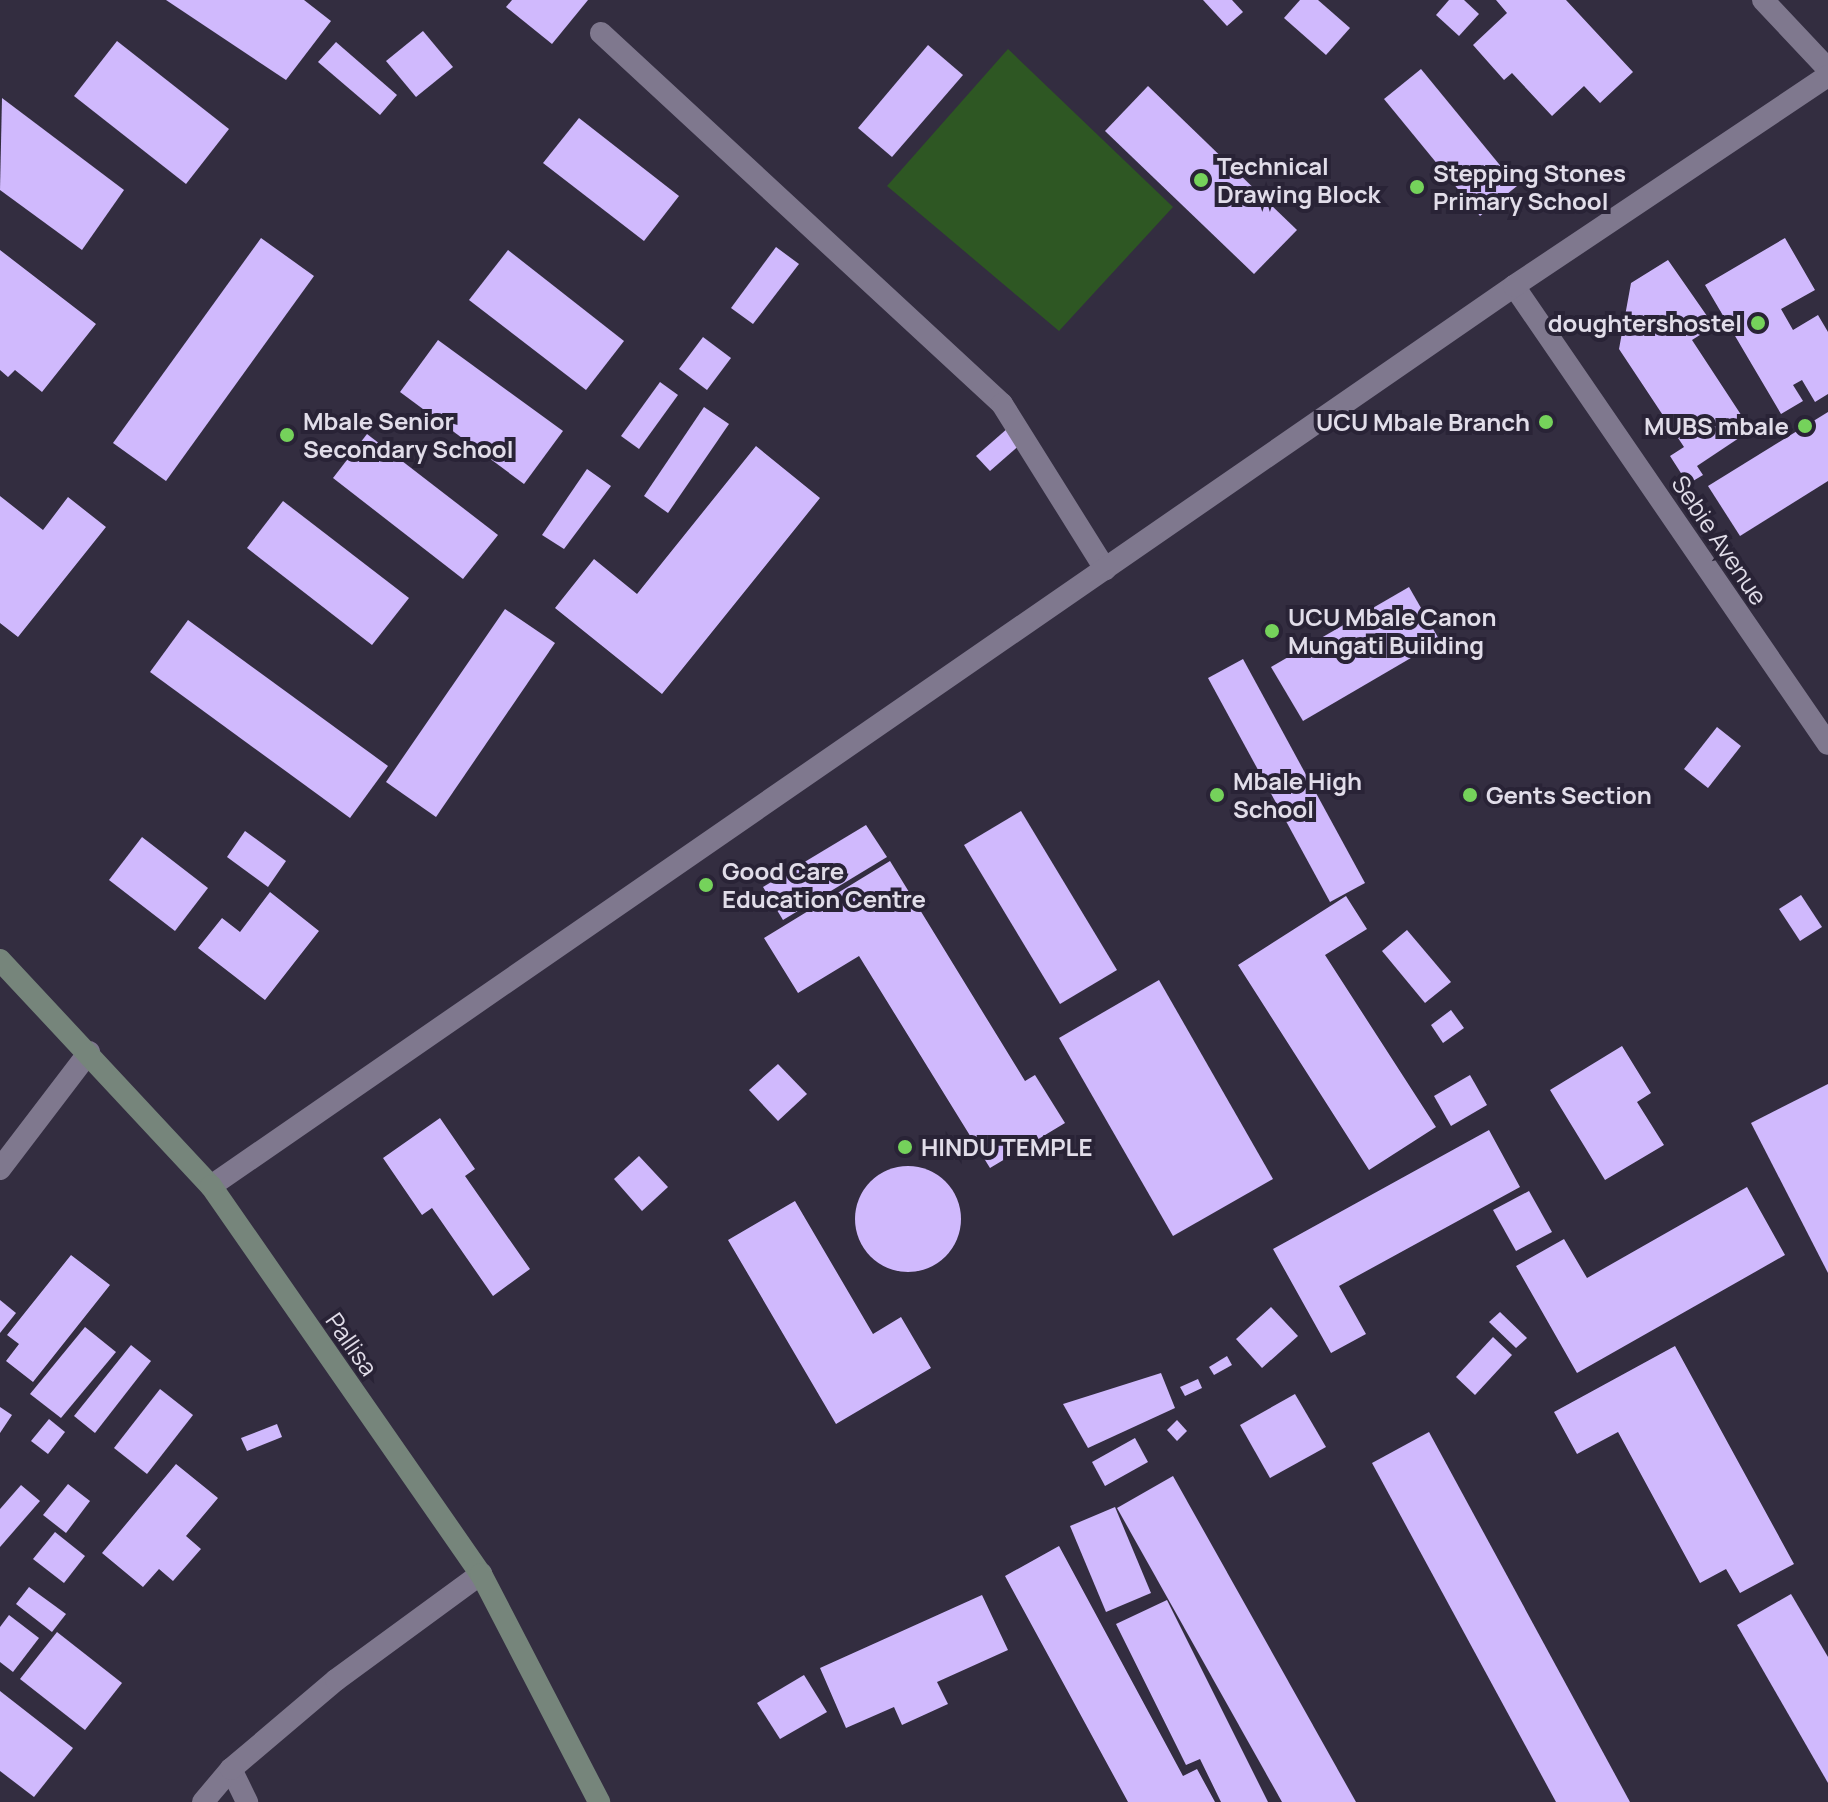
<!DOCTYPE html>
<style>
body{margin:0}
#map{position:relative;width:1828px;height:1802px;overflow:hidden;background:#332d40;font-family:Manrope,sans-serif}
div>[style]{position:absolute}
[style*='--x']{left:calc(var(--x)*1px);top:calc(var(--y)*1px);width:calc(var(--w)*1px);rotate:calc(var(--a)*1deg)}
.green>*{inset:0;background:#2e5723}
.building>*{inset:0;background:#d0b9fd}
.round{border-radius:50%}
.service>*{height:22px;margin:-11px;padding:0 11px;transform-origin:11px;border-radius:11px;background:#7f788e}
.minor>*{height:22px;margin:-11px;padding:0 11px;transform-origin:11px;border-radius:11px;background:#7f788e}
.secondary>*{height:22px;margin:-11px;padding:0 11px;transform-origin:11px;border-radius:11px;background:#76857b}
.dots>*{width:22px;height:22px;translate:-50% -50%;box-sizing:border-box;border:4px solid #292336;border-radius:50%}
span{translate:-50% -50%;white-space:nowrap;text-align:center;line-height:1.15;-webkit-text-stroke:8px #292336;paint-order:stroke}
.poi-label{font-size:24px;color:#e1dde9;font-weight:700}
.left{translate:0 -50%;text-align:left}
.right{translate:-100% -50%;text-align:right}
.street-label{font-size:24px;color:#e1dde9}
</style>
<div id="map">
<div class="green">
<div style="clip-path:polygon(1008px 49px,1173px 207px,1059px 331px,887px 186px)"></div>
</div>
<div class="building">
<div style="clip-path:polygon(166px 0,304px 0,331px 21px,286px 80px)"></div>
<div style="clip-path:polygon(512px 0,588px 0,552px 44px,506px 7px)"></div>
<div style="clip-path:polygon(1203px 0,1232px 0,1243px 12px,1227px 26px)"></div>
<div style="clip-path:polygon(1300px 0,1318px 0,1350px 28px,1326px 55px,1284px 18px)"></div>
<div style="clip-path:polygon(1449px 0,1464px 0,1479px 14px,1459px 36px,1436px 15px)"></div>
<div style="clip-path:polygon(1496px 0,1566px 0,1633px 72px,1600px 103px,1584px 86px,1552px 116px,1512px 73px,1504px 80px,1473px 45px,1507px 13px)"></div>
<div style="clip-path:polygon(423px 31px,453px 67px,416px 97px,386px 61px)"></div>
<div style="clip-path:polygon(117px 41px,229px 129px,186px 184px,74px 96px)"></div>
<div style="clip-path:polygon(336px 42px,397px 95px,380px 115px,318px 62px)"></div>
<div style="clip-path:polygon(928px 45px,963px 75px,892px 157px,858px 128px)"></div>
<div style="clip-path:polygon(1421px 69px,1517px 186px,1480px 216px,1384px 99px)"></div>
<div style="clip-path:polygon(1148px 86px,1297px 230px,1254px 274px,1105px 131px)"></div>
<div style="clip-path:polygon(2px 98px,124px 190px,82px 250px,0 190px)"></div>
<div style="clip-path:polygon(579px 118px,679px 196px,644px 241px,543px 163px)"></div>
<div style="clip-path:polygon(261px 238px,314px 276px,166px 481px,113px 443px)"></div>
<div style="clip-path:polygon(1785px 238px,1815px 290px,1781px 309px,1793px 330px,1818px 315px,1828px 332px,1828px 394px,1815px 402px,1802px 380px,1793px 385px,1803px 401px,1781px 414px,1705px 285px)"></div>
<div style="clip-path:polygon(776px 247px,799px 264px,753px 324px,731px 308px)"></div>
<div style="clip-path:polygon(0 250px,96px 324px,42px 392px,15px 370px,8px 377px,0 370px)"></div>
<div style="clip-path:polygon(508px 250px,624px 341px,586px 390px,469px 300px)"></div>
<div style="clip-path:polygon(1668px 260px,1714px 326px,1692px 340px,1751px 430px,1697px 466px,1703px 475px,1688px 484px,1670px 456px,1684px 447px,1619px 349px,1631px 283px)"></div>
<div style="clip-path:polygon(703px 337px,731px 358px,707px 390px,679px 369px)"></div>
<div style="clip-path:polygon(438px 340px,563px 431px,524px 484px,400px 392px)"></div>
<div style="clip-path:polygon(660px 382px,678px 395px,639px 449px,621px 436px)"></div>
<div style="clip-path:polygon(704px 407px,729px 424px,668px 513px,644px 496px)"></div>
<div style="clip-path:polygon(1828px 412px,1828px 481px,1740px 536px,1708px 486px)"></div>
<div style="clip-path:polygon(1008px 428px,1021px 444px,990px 471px,976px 456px)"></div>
<div style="clip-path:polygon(367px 434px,498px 535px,463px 579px,333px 478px)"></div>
<div style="clip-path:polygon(756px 446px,820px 498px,662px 694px,555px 608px,594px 559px,637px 594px)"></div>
<div style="clip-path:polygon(587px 469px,611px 486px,564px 549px,542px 535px)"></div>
<div style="clip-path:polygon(0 496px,43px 530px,68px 497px,106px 527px,18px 637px,0 623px)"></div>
<div style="clip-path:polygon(283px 501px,409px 598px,372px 645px,247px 548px)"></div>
<div style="clip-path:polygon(1409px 587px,1440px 641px,1303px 721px,1271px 667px)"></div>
<div style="clip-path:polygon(505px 609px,555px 643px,436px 817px,386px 782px)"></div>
<div style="clip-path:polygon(188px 620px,388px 766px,350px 818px,150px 672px)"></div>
<div style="clip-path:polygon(1243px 659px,1365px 883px,1330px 902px,1208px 678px)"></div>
<div style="clip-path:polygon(1717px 727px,1741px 746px,1708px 788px,1684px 769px)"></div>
<div style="clip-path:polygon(1021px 811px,1117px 970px,1060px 1004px,964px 845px)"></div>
<div style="clip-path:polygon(866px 825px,887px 857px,783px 920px,763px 887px)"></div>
<div style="clip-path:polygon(245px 831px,286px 861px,268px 887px,227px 857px)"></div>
<div style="clip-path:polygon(142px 837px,208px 888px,175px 931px,109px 880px)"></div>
<div style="clip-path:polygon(890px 861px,1025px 1081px,1035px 1075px,1065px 1123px,990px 1168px,859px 956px,798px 993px,764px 938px)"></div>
<div style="clip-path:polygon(270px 892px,319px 931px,265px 1000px,198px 948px,222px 918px,240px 932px)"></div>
<div style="clip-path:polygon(1801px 895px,1822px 927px,1800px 941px,1779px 909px)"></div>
<div style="clip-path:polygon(1346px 896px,1367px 929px,1325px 955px,1436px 1127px,1369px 1170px,1238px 965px)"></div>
<div style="clip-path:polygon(1407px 930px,1451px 982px,1425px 1003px,1382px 951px)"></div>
<div style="clip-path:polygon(1159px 980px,1273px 1179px,1173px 1236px,1059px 1038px)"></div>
<div style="clip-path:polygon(1451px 1010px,1464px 1028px,1443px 1043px,1431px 1025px)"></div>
<div style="clip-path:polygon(1622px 1046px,1651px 1093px,1637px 1102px,1664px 1145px,1605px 1180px,1550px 1090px)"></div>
<div style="clip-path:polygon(778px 1064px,807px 1094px,778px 1121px,749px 1090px)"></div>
<div style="clip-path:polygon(1470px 1075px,1487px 1105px,1451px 1126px,1434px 1096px)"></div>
<div style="clip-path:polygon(1828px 1084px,1828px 1273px,1751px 1123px)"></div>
<div style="clip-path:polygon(440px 1118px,475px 1169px,465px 1176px,530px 1269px,493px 1296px,432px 1208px,422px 1215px,383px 1158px)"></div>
<div style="clip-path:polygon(1489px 1130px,1520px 1187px,1339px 1286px,1366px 1334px,1331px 1353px,1273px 1249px)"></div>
<div style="clip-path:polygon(639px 1156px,668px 1187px,642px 1211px,614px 1179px)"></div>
<div class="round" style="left:855px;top:1166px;width:106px;height:106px"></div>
<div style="clip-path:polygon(1747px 1187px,1785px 1255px,1577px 1373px,1516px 1266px,1564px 1239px,1587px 1278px)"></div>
<div style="clip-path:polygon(1529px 1191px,1552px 1232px,1516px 1251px,1493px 1210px)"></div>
<div style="clip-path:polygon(795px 1201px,873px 1334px,901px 1317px,931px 1368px,836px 1424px,728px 1240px)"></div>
<div style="clip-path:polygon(71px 1255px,110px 1285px,33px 1382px,6px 1361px,19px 1344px,7px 1335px)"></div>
<div style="clip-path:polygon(0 1300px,16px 1313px,0 1333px)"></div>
<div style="clip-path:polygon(1271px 1307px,1298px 1336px,1262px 1368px,1236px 1339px)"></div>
<div style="clip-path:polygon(1500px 1312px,1527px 1338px,1516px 1348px,1489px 1322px)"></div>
<div style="clip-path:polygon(85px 1327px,116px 1352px,61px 1418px,30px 1394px)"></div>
<div style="clip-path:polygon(1493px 1337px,1512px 1355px,1475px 1395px,1456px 1377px)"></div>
<div style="clip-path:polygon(131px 1345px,151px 1361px,95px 1433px,74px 1416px)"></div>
<div style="clip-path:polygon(1675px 1346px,1794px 1564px,1740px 1593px,1726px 1569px,1700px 1583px,1618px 1432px,1577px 1454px,1554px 1412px)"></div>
<div style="clip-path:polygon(1227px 1356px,1232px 1365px,1214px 1375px,1209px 1367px)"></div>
<div style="clip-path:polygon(1161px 1373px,1175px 1408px,1088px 1448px,1063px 1404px)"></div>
<div style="clip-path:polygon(1198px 1379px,1202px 1388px,1185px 1396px,1180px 1387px)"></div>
<div style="clip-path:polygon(160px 1389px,193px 1415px,147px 1474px,114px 1448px)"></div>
<div style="clip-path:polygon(1295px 1394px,1326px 1447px,1270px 1478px,1240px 1425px)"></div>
<div style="clip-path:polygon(0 1407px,12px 1415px,0 1433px)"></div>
<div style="clip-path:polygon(49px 1419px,65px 1432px,48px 1454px,31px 1441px)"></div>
<div style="clip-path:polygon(1177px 1420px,1187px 1431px,1177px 1441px,1167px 1430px)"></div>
<div style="clip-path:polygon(277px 1424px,282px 1437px,247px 1451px,241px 1438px)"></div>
<div style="clip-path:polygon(1429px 1432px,1630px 1802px,1556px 1802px,1372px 1463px)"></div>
<div style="clip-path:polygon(1135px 1438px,1148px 1462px,1105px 1486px,1092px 1462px)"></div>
<div style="clip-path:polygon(176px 1464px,218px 1498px,186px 1536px,201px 1549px,173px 1581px,159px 1569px,143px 1587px,102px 1553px)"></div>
<div style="clip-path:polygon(1173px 1476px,1356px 1802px,1282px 1802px,1117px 1508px)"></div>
<div style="clip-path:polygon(68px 1484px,90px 1501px,66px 1533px,43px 1515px)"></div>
<div style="clip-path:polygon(21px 1485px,40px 1501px,0 1547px,0 1509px)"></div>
<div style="clip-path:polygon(1115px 1507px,1151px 1593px,1106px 1612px,1070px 1526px)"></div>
<div style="clip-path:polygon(55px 1532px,85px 1556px,64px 1583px,33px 1559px)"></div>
<div style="clip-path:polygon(1059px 1546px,1183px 1776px,1197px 1769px,1215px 1802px,1128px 1802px,1005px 1576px)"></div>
<div style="clip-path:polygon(29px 1587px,66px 1614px,52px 1632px,16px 1604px)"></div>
<div style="clip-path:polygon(1791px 1594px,1828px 1657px,1828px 1783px,1737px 1625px)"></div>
<div style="clip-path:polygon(982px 1595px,1008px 1650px,937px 1682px,948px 1704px,902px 1725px,894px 1707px,846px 1728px,820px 1668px)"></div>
<div style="clip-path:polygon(1167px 1600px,1268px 1802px,1221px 1802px,1200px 1759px,1186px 1765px,1116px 1624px)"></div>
<div style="clip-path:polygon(9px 1615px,39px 1638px,13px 1672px,0 1662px,0 1627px)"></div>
<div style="clip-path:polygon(57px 1632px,122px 1683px,85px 1730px,20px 1679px)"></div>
<div style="clip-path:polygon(804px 1675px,827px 1712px,780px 1739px,757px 1703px)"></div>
<div style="clip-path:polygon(0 1691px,73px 1748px,34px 1797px,0 1771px)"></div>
</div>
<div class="service">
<div style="--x:601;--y:33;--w:546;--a:42.77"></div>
<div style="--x:1002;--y:404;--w:195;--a:58"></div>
</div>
<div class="minor">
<div style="--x:1763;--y:0;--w:95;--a:46.7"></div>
<div style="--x:1514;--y:286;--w:555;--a:55.57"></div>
<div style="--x:0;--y:1169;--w:147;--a:-52.7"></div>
<div style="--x:211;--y:1186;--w:1584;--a:-34.63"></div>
<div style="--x:1514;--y:286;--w:378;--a:-33.8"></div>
<div style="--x:231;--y:1769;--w:37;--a:64"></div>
<div style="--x:203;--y:1802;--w:43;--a:-49.7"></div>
<div style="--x:231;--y:1769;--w:138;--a:-40.3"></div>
<div style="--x:336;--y:1680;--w:180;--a:-36.2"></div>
</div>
<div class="secondary">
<div style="--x:0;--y:960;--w:309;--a:47"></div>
<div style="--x:211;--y:1186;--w:473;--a:55.2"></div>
<div style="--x:481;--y:1574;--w:257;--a:62.6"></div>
</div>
<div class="dots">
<div style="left:1201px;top:180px;background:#75d25b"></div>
<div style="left:1417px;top:187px;background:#75d25b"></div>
<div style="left:1758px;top:323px;background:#75d25b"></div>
<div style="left:1546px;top:422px;background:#75d25b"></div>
<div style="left:1805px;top:426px;background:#75d25b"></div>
<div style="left:287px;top:435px;background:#75d25b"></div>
<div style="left:1272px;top:631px;background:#75d25b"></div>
<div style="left:1217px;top:795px;background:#75d25b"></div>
<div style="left:1470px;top:795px;background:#75d25b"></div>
<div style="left:706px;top:885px;background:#75d25b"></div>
<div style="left:905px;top:1147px;background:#75d25b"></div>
</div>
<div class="poi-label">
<span class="left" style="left:1217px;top:180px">Technical<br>Drawing Block</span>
<span class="left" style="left:1433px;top:187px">Stepping Stones<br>Primary School</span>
<span class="right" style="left:1742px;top:323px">doughtershostel</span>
<span class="left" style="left:303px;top:435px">Mbale Senior<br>Secondary School</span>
<span class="right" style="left:1530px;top:422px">UCU Mbale Branch</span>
<span class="right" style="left:1789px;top:426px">MUBS mbale</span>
<span class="left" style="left:1288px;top:631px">UCU Mbale Canon<br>Mungati Building</span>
<span class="left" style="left:1233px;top:795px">Mbale High<br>School</span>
<span class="left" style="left:1486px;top:795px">Gents Section</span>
<span class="left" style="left:722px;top:885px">Good Care<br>Education Centre</span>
<span class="left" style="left:921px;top:1147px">HINDU TEMPLE</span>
</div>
<div class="street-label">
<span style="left:1720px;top:540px;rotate:56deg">Sebie Avenue</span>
<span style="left:352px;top:1344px;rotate:55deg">Pallisa</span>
</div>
</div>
